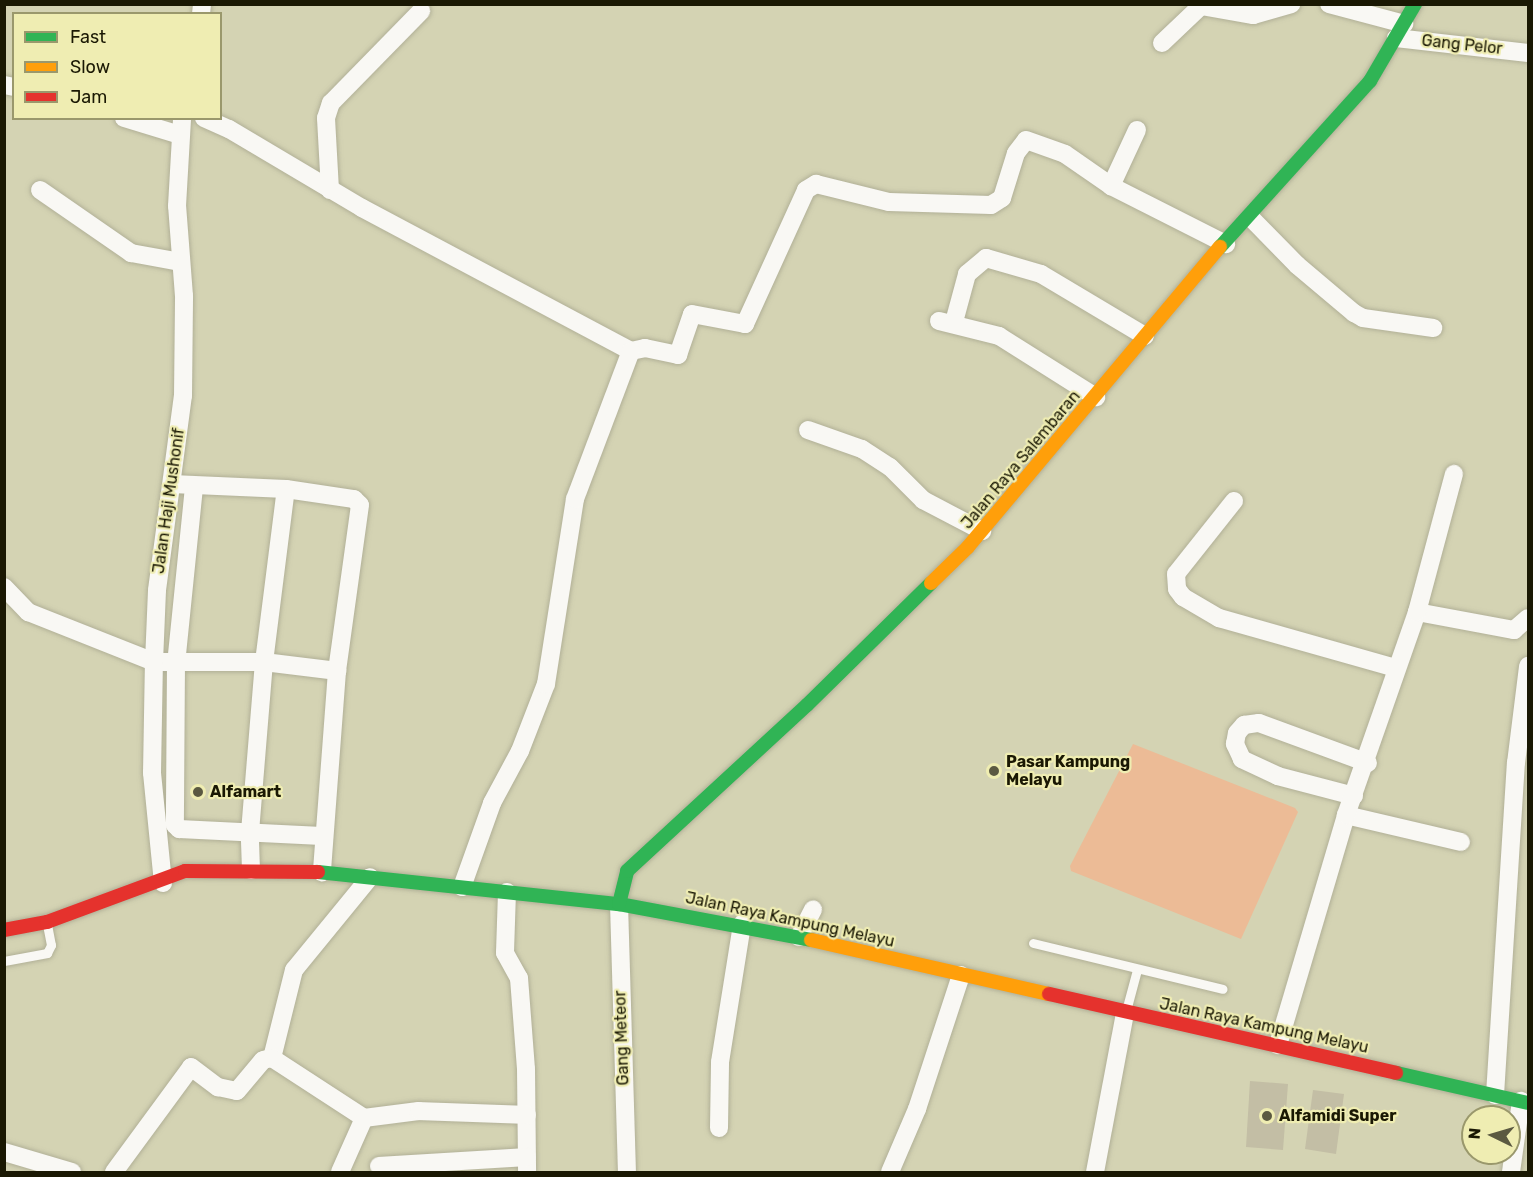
<!DOCTYPE html>
<style>
body{margin:0}
#map{position:relative;width:1533px;height:1177px;overflow:hidden;background:#d4d3b3;font-family:Rubik,sans-serif}
div>[style]{position:absolute}
[style*='--x']{left:calc(var(--x)*1px);top:calc(var(--y)*1px);width:calc(var(--w)*1px);rotate:calc(var(--a)*1deg)}
.green>*{inset:0;background:#ecbb96}
.building>*{inset:0;background:#c3bea5}
.roads{filter:drop-shadow(0 0 2px #b1b097) drop-shadow(0 0 2px #b1b097)}
.lane>*{height:9px;margin:-4.5px;padding:0 4.5px;transform-origin:4.5px;border-radius:4.5px;background:#f9f8f4}
.street>*{height:18px;margin:-9px;padding:0 9px;transform-origin:9px;border-radius:9px;background:#f9f8f4}
.fast>*{height:14px;margin:-7px;padding:0 7px;transform-origin:7px;border-radius:7px;background:#30b455}
.slow>*{height:14px;margin:-7px;padding:0 7px;transform-origin:7px;border-radius:7px;background:#ff9f0a}
.jam>*{height:14px;margin:-7px;padding:0 7px;transform-origin:7px;border-radius:7px;background:#e5322d}
.dots>*{width:16px;height:16px;translate:-50% -50%;box-sizing:border-box;border:3px solid #efedb2;border-radius:50%}
span{translate:-50% -50%;white-space:nowrap;text-align:center;line-height:1.15;-webkit-text-stroke:4.5px #efedb2;paint-order:stroke}
.street-label{font-size:16px;color:#1a1803}
.poi-label{font-size:16px;color:#1a1803;font-weight:700}
.left{translate:0 -50%;text-align:left}
.frame{position:absolute;inset:0;border:6px solid #1a1803;pointer-events:none}
.legend{position:absolute;left:12px;top:12px;width:210px;height:108px;box-sizing:border-box;background:#efedb2;border:2px solid #9a986c;margin:0;padding:8px 10px;list-style:none;font-size:18px;color:#1a1803}
.legend li{display:flex;align-items:center;gap:12px;height:30px}
.legend b{width:30px;border:2px solid #9a986c}
.north{position:absolute;left:1461px;top:1105px;width:60px;height:60px;box-sizing:border-box;background:#efedb2;border:2px solid #9a986c;border-radius:50%;rotate:275deg;font-size:16px;font-weight:700;line-height:24px;text-align:center;color:#1a1803}
.north::after{content:'';display:block;margin:auto;width:21px;height:27px;background:#5b5941;clip-path:polygon(50% 0,100% 100%,50% 72%,0 100%)}
</style>
<div id="map">
<div class="green">
<div style="clip-path:polygon(1133px 744px,1295px 808px,1298px 812px,1241px 939px,1071px 871px,1070px 866px)"></div>
</div>
<div class="building">
<div style="clip-path:polygon(1250px 1081px,1288px 1084px,1283px 1150px,1246px 1147px)"></div>
<div style="clip-path:polygon(1313px 1090px,1344px 1094px,1336px 1154px,1305px 1149px)"></div>
</div>
<div class="roads">
<div class="lane">
<div style="--x:1033;--y:943;--w:195;--a:13.6"></div>
<div style="--x:4;--y:961;--w:44;--a:-10.5"></div>
<div style="--x:47;--y:953;--w:9;--a:-63"></div>
<div style="--x:51;--y:945;--w:21;--a:-101"></div>
<div style="--x:1127;--y:1007;--w:39;--a:-75"></div>
</div>
<div class="street">
<div style="--x:1329;--y:4;--w:78;--a:14.9"></div>
<div style="--x:201;--y:14;--w:10;--a:-84"></div>
<div style="--x:1396;--y:38;--w:133;--a:6.5"></div>
<div style="--x:1162;--y:43;--w:54;--a:-43.5"></div>
<div style="--x:1201;--y:6;--w:53;--a:9.8"></div>
<div style="--x:1253;--y:15;--w:40;--a:-16"></div>
<div style="--x:4;--y:85;--w:10;--a:11"></div>
<div style="--x:124;--y:118;--w:59;--a:16.9"></div>
<div style="--x:204;--y:118;--w:27;--a:24"></div>
<div style="--x:229;--y:129;--w:155;--a:30.7"></div>
<div style="--x:362;--y:208;--w:305;--a:28"></div>
<div style="--x:631;--y:351;--w:14;--a:-12"></div>
<div style="--x:645;--y:348;--w:34;--a:12"></div>
<div style="--x:678;--y:355;--w:43;--a:-71.1"></div>
<div style="--x:692;--y:314;--w:54;--a:10.7"></div>
<div style="--x:745;--y:324;--w:147;--a:-65.5"></div>
<div style="--x:806;--y:190;--w:12;--a:-31"></div>
<div style="--x:816;--y:184;--w:75;--a:13.9"></div>
<div style="--x:889;--y:202;--w:102;--a:1.7"></div>
<div style="--x:991;--y:205;--w:13;--a:-32"></div>
<div style="--x:1002;--y:198;--w:47;--a:-72.7"></div>
<div style="--x:1016;--y:153;--w:16;--a:-52"></div>
<div style="--x:1026;--y:140;--w:41;--a:19.7"></div>
<div style="--x:1065;--y:154;--w:56;--a:34.8"></div>
<div style="--x:1137;--y:130;--w:62;--a:114.9"></div>
<div style="--x:1111;--y:186;--w:129;--a:26.8"></div>
<div style="--x:40;--y:190;--w:111;--a:34.7"></div>
<div style="--x:131;--y:253;--w:51;--a:10.2"></div>
<div style="--x:330;--y:190;--w:72;--a:-93.2"></div>
<div style="--x:326;--y:118;--w:16;--a:-72"></div>
<div style="--x:331;--y:103;--w:129;--a:-45.6"></div>
<div style="--x:1251;--y:218;--w:66;--a:45.6"></div>
<div style="--x:1297;--y:265;--w:75;--a:40.1"></div>
<div style="--x:1354;--y:313;--w:10;--a:29"></div>
<div style="--x:1363;--y:318;--w:71;--a:8.1"></div>
<div style="--x:939;--y:321;--w:62;--a:14"></div>
<div style="--x:999;--y:336;--w:115;--a:32.2"></div>
<div style="--x:954;--y:322;--w:50;--a:-74.8"></div>
<div style="--x:967;--y:274;--w:25;--a:-40"></div>
<div style="--x:986;--y:258;--w:57;--a:16.2"></div>
<div style="--x:1041;--y:274;--w:121;--a:30.8"></div>
<div style="--x:808;--y:430;--w:57;--a:19.4"></div>
<div style="--x:862;--y:449;--w:33;--a:33"></div>
<div style="--x:890;--y:467;--w:47;--a:45"></div>
<div style="--x:923;--y:500;--w:67;--a:27.7"></div>
<div style="--x:172;--y:484;--w:114;--a:2.5"></div>
<div style="--x:286;--y:489;--w:69;--a:8.4"></div>
<div style="--x:354;--y:499;--w:8;--a:45"></div>
<div style="--x:360;--y:505;--w:168;--a:97.9"></div>
<div style="--x:337;--y:671;--w:202;--a:94.3"></div>
<div style="--x:194;--y:487;--w:177;--a:95.8"></div>
<div style="--x:176;--y:663;--w:162;--a:90.4"></div>
<div style="--x:175;--y:825;--w:6;--a:45"></div>
<div style="--x:179;--y:829;--w:143;--a:2.8"></div>
<div style="--x:1234;--y:501;--w:93;--a:128.5"></div>
<div style="--x:1176;--y:574;--w:15;--a:86"></div>
<div style="--x:1177;--y:589;--w:10;--a:53"></div>
<div style="--x:1183;--y:597;--w:42;--a:30.3"></div>
<div style="--x:1219;--y:618;--w:184;--a:15.8"></div>
<div style="--x:4;--y:587;--w:35;--a:46"></div>
<div style="--x:28;--y:612;--w:136;--a:21.6"></div>
<div style="--x:154;--y:662;--w:110;--a:0"></div>
<div style="--x:264;--y:662;--w:74;--a:7"></div>
<div style="--x:1417;--y:612;--w:99;--a:10.5"></div>
<div style="--x:1514;--y:630;--w:18;--a:-41"></div>
<div style="--x:1354;--y:796;--w:79;--a:-165.3"></div>
<div style="--x:1278;--y:776;--w:40;--a:-155"></div>
<div style="--x:1242;--y:759;--w:17;--a:-115"></div>
<div style="--x:1235;--y:744;--w:11;--a:-80"></div>
<div style="--x:1237;--y:733;--w:11;--a:-49"></div>
<div style="--x:1244;--y:725;--w:15;--a:-8"></div>
<div style="--x:1259;--y:723;--w:116;--a:20.2"></div>
<div style="--x:1346;--y:815;--w:118;--a:13.2"></div>
<div style="--x:251;--y:870;--w:38;--a:-92"></div>
<div style="--x:250;--y:832;--w:171;--a:-85.3"></div>
<div style="--x:264;--y:662;--w:174;--a:-82.8"></div>
<div style="--x:163;--y:883;--w:111;--a:-95.7"></div>
<div style="--x:152;--y:773;--w:111;--a:-89"></div>
<div style="--x:154;--y:662;--w:72;--a:-87.6"></div>
<div style="--x:157;--y:590;--w:196;--a:-82.4"></div>
<div style="--x:183;--y:396;--w:100;--a:-89.4"></div>
<div style="--x:184;--y:296;--w:90;--a:-94.4"></div>
<div style="--x:177;--y:206;--w:88;--a:-86.7"></div>
<div style="--x:462;--y:887;--w:89;--a:-70.3"></div>
<div style="--x:492;--y:803;--w:59;--a:-61.7"></div>
<div style="--x:520;--y:751;--w:72;--a:-68.8"></div>
<div style="--x:546;--y:684;--w:187;--a:-81.1"></div>
<div style="--x:575;--y:499;--w:158;--a:-69.3"></div>
<div style="--x:507;--y:892;--w:61;--a:91.9"></div>
<div style="--x:505;--y:953;--w:29;--a:61"></div>
<div style="--x:519;--y:978;--w:91;--a:85.6"></div>
<div style="--x:526;--y:1069;--w:103;--a:89.4"></div>
<div style="--x:619;--y:904;--w:268;--a:88.3"></div>
<div style="--x:799;--y:937;--w:31;--a:-63"></div>
<div style="--x:1278;--y:1045;--w:240;--a:-73.5"></div>
<div style="--x:1346;--y:815;--w:215;--a:-70.7"></div>
<div style="--x:1417;--y:612;--w:143;--a:-75"></div>
<div style="--x:272;--y:1058;--w:91;--a:-76"></div>
<div style="--x:294;--y:970;--w:120;--a:-50.7"></div>
<div style="--x:1495;--y:1095;--w:333;--a:-86.4"></div>
<div style="--x:1516;--y:763;--w:98;--a:-82.9"></div>
<div style="--x:719;--y:1128;--w:66;--a:-89.1"></div>
<div style="--x:720;--y:1062;--w:140;--a:-80.9"></div>
<div style="--x:4;--y:1152;--w:71;--a:16.4"></div>
<div style="--x:379;--y:1166;--w:148;--a:-3.5"></div>
<div style="--x:114;--y:1172;--w:130;--a:-53.7"></div>
<div style="--x:191;--y:1067;--w:34;--a:37"></div>
<div style="--x:218;--y:1087;--w:19;--a:12"></div>
<div style="--x:237;--y:1091;--w:40;--a:-50"></div>
<div style="--x:263;--y:1060;--w:9;--a:-13"></div>
<div style="--x:272;--y:1058;--w:110;--a:33.1"></div>
<div style="--x:364;--y:1118;--w:55;--a:-7.3"></div>
<div style="--x:419;--y:1111;--w:108;--a:2.1"></div>
<div style="--x:340;--y:1172;--w:59;--a:-66"></div>
<div style="--x:890;--y:1172;--w:69;--a:-66.8"></div>
<div style="--x:917;--y:1109;--w:141;--a:-71.8"></div>
<div style="--x:1095;--y:1172;--w:162;--a:-79.3"></div>
<div style="--x:1511;--y:1172;--w:72;--a:-82"></div>
</div>
<div class="fast">
<div style="--x:1220;--y:247;--w:224;--a:-47.9"></div>
<div style="--x:1370;--y:81;--w:89;--a:-59.7"></div>
<div style="--x:318;--y:872;--w:303;--a:6.1"></div>
<div style="--x:619;--y:904;--w:195;--a:10.6"></div>
<div style="--x:619;--y:904;--w:34;--a:-76"></div>
<div style="--x:627;--y:871;--w:245;--a:-42.7"></div>
<div style="--x:807;--y:705;--w:174;--a:-44.5"></div>
<div style="--x:1396;--y:1073;--w:135;--a:12.8"></div>
</div>
<div class="slow">
<div style="--x:931;--y:583;--w:52;--a:-44.2"></div>
<div style="--x:968;--y:547;--w:392;--a:-50"></div>
<div style="--x:811;--y:940;--w:244;--a:12.8"></div>
</div>
<div class="jam">
<div style="--x:4;--y:930;--w:44;--a:-10.5"></div>
<div style="--x:47;--y:922;--w:147;--a:-20.3"></div>
<div style="--x:185;--y:871;--w:133;--a:0.4"></div>
<div style="--x:1049;--y:994;--w:356;--a:12.8"></div>
</div>
</div>
<div class="dots">
<div style="left:994px;top:771px;background:#5b5941"></div>
<div style="left:198px;top:792px;background:#5b5941"></div>
<div style="left:1267px;top:1116px;background:#5b5941"></div>
</div>
<div class="street-label">
<span style="left:1462px;top:45px;rotate:6deg">Gang Pelor</span>
<span style="left:1021px;top:460px;rotate:-50deg">Jalan Raya Salembaran</span>
<span style="left:169px;top:501px;rotate:-82deg">Jalan Haji Mushonif</span>
<span style="left:790px;top:920px;rotate:12deg">Jalan Raya Kampung Melayu</span>
<span style="left:1264px;top:1026px;rotate:12deg">Jalan Raya Kampung Melayu</span>
<span style="left:622px;top:1038px;rotate:-92deg">Gang Meteor</span>
</div>
<div class="poi-label">
<span class="left" style="left:1006px;top:771px">Pasar Kampung<br>Melayu</span>
<span class="left" style="left:210px;top:792px">Alfamart</span>
<span class="left" style="left:1279px;top:1116px">Alfamidi Super</span>
</div>
<div class="frame"></div>
<ul class="legend">
<li><b style="height:8px;background:#30b455"></b>Fast</li>
<li><b style="height:8px;background:#ff9f0a"></b>Slow</li>
<li><b style="height:8px;background:#e5322d"></b>Jam</li>
</ul>
<div class="north">N</div>
</div>
